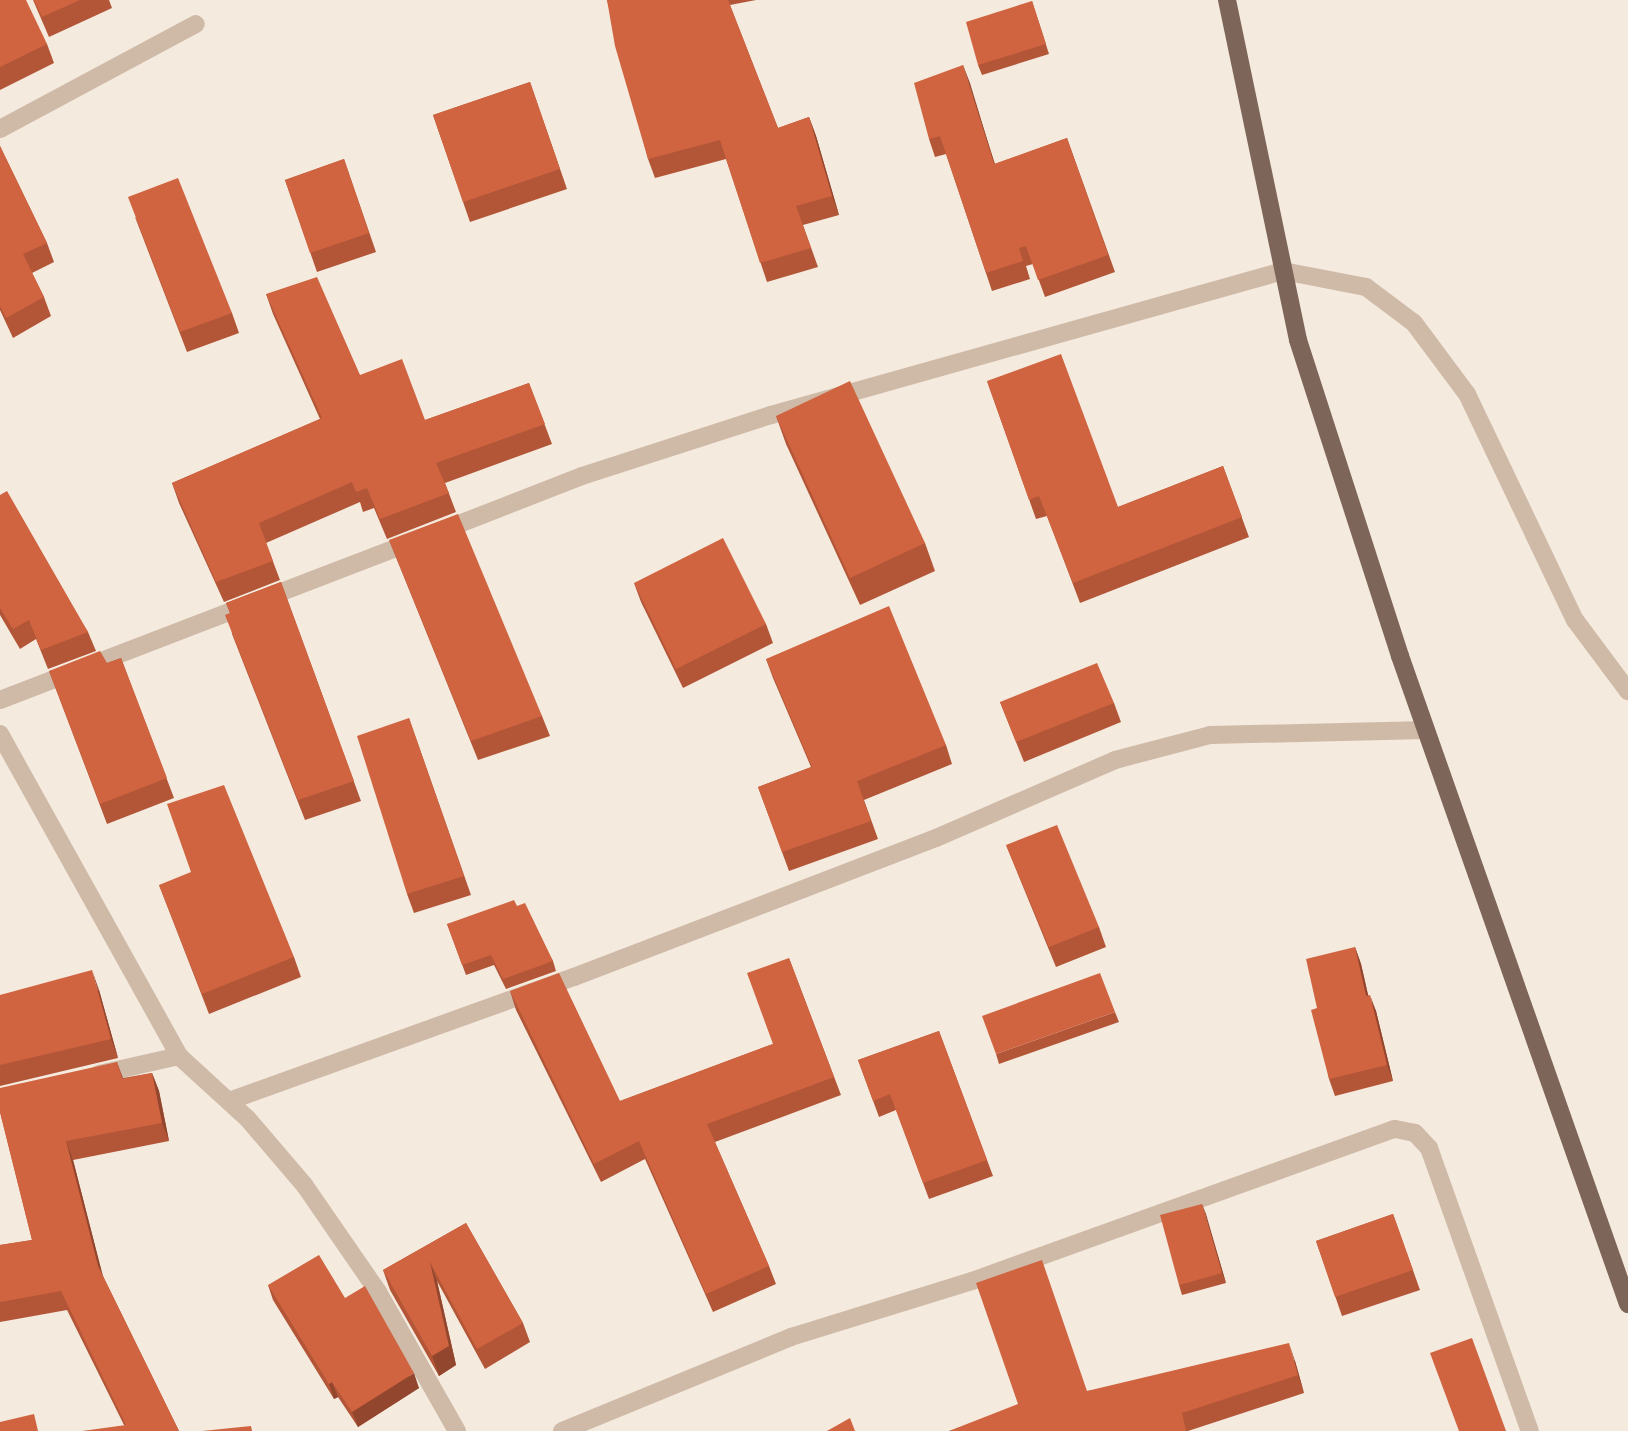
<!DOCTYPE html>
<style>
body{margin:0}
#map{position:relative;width:1628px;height:1431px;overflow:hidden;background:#f5eade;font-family:Arial,sans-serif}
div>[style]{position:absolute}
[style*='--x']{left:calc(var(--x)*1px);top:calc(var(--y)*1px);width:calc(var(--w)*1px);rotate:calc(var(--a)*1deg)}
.minor>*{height:18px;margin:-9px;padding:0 9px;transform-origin:9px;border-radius:9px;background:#cfbaa8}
.major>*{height:18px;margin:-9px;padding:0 9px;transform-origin:9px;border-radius:9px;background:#7e6559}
.wall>*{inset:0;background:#b35638}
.shaded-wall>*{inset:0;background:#92462e}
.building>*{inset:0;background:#d06441}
span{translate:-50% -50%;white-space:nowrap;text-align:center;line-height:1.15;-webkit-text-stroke:6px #fcf4eb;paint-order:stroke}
</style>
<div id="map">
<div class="minor">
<div style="--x:0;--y:129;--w:222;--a:-28.2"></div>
<div style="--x:441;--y:531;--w:151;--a:-21.3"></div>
<div style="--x:582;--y:476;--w:199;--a:-17.9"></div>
<div style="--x:771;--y:415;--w:532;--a:-15.71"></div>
<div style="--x:1283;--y:271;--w:85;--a:10.9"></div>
<div style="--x:1366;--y:287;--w:60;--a:36.9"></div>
<div style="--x:1414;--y:323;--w:89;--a:53.3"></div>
<div style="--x:1467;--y:394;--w:250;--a:64.5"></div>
<div style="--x:1575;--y:620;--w:89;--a:53.3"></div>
<div style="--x:0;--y:700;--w:444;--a:-21"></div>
<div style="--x:0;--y:734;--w:368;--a:60.9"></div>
<div style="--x:179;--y:1056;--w:92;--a:42.4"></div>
<div style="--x:247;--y:1118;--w:89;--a:49.5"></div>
<div style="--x:305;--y:1186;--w:129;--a:55.4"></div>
<div style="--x:378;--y:1292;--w:160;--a:60.4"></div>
<div style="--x:99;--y:1074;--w:82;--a:-12.7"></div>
<div style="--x:229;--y:1101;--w:367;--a:-19.8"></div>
<div style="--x:574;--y:977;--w:388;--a:-21"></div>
<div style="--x:936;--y:838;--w:195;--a:-23.5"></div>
<div style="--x:1115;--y:760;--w:98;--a:-14.7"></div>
<div style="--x:1210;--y:735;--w:216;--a:-1.3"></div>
<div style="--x:562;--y:1431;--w:248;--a:-22.3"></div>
<div style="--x:791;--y:1337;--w:189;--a:-17.2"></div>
<div style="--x:972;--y:1281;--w:449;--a:-19.8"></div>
<div style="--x:1395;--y:1129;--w:20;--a:11"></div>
<div style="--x:1415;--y:1133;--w:21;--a:47"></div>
<div style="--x:1429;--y:1148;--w:300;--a:70.4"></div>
</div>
<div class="major">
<div style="--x:1227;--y:0;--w:347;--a:78.2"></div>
<div style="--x:1298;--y:340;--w:332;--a:72.1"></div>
<div style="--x:1400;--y:656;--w:687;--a:70.62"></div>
</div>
<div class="wall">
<div style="clip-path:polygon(0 0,47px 44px,54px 63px,0 90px)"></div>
<div style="clip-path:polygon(33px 0,109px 0,112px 8px,49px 37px)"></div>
<div style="clip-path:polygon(607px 0,756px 0,730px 5px,778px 128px,809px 117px,816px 136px,839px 215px,803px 225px,818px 267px,767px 282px,726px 159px,655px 178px,648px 159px)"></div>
<div style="clip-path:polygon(1032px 1px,1049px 54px,982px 75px,978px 65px)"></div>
<div style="clip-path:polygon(963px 65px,995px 164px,1067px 138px,1115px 272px,1045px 297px,1033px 264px,1026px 266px,1030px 279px,992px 291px,946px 154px,935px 157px,929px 139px)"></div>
<div style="clip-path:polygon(530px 82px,567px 189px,470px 222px,433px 115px)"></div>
<div style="clip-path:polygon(0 146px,47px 243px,54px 262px,32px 273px,44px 297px,51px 316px,13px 338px,0 310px)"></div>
<div style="clip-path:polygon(344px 159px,376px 252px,317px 272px,285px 180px)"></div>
<div style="clip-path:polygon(135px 217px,232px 313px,239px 333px,187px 352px)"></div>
<div style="clip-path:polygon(266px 294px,360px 375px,425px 420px,529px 383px,552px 444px,445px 483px,456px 512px,387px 539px,374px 508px,363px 512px,360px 502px,266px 543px,280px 580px,224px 602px,179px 503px,172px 483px,320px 419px,273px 314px)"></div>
<div style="clip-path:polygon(987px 381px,1118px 507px,1223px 466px,1249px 537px,1080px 603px,1047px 516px,1036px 519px)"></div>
<div style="clip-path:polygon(776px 416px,925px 543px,935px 571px,860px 605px,786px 444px)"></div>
<div style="clip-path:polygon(0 495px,88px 632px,96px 651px,48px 669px,36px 639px,20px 649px,0 615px)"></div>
<div style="clip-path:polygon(389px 540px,542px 716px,550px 736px,478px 760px)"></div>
<div style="clip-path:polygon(281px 582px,361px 801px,305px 820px,232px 634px,230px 613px,226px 603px)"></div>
<div style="clip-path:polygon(634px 583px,766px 624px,773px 643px,683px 688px,641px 602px)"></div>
<div style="clip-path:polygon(121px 658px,174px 798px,107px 824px,49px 671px,107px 663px)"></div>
<div style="clip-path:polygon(766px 659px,946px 745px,952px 764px,864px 800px,878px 839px,789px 871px,758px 787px,811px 767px,773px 678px)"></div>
<div style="clip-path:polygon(1000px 702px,1114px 703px,1121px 722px,1024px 762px)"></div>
<div style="clip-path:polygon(409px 718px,471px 895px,414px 913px,407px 894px)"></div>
<div style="clip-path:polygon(1006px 845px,1099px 927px,1106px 947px,1056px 967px)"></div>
<div style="clip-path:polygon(159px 885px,294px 957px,301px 977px,209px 1014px)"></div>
<div style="clip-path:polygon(517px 906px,553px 961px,556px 971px,506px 989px,494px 965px,466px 975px,447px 924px)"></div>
<div style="clip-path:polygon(1355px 947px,1361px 964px,1368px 995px,1376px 1011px,1393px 1081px,1335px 1096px,1329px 1079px,1317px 1008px)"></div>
<div style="clip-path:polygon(789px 958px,841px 1095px,715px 1142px,769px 1266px,776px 1284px,713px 1312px,645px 1159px,601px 1182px,516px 1010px,510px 991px,620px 1101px,773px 1044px)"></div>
<div style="clip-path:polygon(99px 990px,118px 1058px,0 1086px,0 995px)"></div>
<div style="clip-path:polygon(1115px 1012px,1119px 1022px,999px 1064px,996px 1054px)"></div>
<div style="clip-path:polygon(939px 1031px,993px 1176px,929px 1199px,896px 1110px,879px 1117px,858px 1060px)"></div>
<div style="clip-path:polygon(117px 1062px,123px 1078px,152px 1073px,159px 1091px,169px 1141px,73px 1160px,102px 1274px,179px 1431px,124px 1425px,67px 1310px,0 1322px,0 1245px,32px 1240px,0 1112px)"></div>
<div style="clip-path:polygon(1202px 1204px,1226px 1283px,1182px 1295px,1179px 1285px)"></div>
<div style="clip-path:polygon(1393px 1214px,1420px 1290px,1342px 1316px,1316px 1241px)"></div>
<div style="clip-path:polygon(466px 1223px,523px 1323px,530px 1342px,485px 1369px,437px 1281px,456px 1365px,439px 1376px,390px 1290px,383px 1270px)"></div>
<div style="clip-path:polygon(268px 1285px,345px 1298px,419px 1388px,358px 1427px,338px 1397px,334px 1399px,273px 1300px)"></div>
<div style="clip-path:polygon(1295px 1361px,1304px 1393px,1188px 1431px,949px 1431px,1087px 1391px)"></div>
</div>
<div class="shaded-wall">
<div style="clip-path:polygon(963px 65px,970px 83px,1000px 182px,994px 164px)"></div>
<div style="clip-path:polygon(809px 117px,816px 136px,839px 215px,832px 196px)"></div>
<div style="clip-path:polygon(1355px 947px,1361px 964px,1372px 1012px,1366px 996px)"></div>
<div style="clip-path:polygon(92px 970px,99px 990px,118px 1058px,111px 1039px)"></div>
<div style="clip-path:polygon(1370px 995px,1376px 1011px,1393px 1081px,1387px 1065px)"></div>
<div style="clip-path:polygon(152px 1073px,159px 1091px,169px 1141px,162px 1123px)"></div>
<div style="clip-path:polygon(66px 1141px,73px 1160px,105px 1284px,98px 1266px)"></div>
<div style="clip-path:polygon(1202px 1204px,1206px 1214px,1226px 1283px,1222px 1273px)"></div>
<div style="clip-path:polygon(430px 1262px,437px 1281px,456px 1365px,439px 1376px,432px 1356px)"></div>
<div style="clip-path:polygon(1289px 1343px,1295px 1361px,1304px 1393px,1298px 1375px)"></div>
<div style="clip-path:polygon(414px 1373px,419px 1388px,358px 1427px,352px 1412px)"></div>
<div style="clip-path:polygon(332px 1382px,338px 1397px,334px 1399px,329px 1384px)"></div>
</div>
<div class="building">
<div style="clip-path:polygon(0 0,26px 0,47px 44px,0 67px)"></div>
<div style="clip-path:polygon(34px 0,80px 0,42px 17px)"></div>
<div style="clip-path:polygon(607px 0,728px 0,778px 128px,809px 117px,832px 196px,796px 206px,811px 248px,760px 263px,720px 140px,648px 159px,615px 46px)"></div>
<div style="clip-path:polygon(1032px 1px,1046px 44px,978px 65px,966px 22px)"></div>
<div style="clip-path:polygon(963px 65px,994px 164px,1067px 138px,1108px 255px,1038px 280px,1026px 246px,1019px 248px,1023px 261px,986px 273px,940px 136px,929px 139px,914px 83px)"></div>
<div style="clip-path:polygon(530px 82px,560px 169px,463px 202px,433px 115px)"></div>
<div style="clip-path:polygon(0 146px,47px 243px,23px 254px,44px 297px,6px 318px,0 306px)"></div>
<div style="clip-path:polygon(344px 159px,369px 233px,310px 253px,285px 180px)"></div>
<div style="clip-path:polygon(178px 178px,232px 313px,180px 332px,128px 197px)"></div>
<div style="clip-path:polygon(317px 277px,360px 375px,402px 359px,425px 420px,529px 383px,545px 424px,436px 463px,449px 493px,380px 519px,367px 488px,356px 492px,352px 482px,259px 523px,273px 561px,216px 582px,172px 483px,322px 418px,266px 294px)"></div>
<div style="clip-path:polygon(1061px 354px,1118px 507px,1223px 466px,1242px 517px,1073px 583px,1039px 496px,1029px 500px,987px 381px)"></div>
<div style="clip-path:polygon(850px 381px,925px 543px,850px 578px,776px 416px)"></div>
<div style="clip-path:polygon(7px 491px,88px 632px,41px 650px,29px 620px,13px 629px,0 608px,0 495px)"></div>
<div style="clip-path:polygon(458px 514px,542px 716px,471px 741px,389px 540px)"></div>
<div style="clip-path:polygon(723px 538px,766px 624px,676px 669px,634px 583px)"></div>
<div style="clip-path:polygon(281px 582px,354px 781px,298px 800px,225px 615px,230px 613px,226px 603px)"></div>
<div style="clip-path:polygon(889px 606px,946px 745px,857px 781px,871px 821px,782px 852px,758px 787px,812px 767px,766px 659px)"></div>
<div style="clip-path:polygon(100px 651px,107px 663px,121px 658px,167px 778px,100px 804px,49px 671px)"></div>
<div style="clip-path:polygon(1097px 663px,1114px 703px,1016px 742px,1000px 702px)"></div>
<div style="clip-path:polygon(409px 718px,464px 876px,407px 894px,357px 736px)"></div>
<div style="clip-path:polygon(224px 785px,294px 957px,202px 994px,159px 885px,191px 872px,167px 804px)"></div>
<div style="clip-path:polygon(1057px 825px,1099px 927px,1049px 947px,1006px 845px)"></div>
<div style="clip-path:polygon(514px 900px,517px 906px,525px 903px,553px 961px,503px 979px,491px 955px,462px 965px,447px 924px)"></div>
<div style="clip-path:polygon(1355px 947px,1366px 996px,1370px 995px,1387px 1065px,1329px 1079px,1311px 1010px,1317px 1008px,1306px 959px)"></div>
<div style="clip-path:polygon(789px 958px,834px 1077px,707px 1124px,769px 1266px,706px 1294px,639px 1141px,594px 1164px,510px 991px,559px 973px,620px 1101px,773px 1044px,747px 973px)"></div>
<div style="clip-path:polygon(92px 970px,111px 1039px,0 1065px,0 995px)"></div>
<div style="clip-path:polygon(1100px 973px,1115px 1012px,996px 1054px,982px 1016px)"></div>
<div style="clip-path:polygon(939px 1031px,987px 1160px,923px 1183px,890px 1094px,873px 1101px,858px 1060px)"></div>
<div style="clip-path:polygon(117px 1062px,122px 1079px,152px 1073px,162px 1123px,66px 1141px,98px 1266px,179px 1431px,82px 1431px,126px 1425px,61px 1291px,0 1302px,0 1245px,32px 1240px,0 1112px,0 1088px)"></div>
<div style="clip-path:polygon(1202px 1204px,1222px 1273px,1179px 1285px,1160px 1215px)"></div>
<div style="clip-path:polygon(1393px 1214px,1413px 1270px,1335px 1297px,1316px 1241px)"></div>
<div style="clip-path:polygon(466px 1223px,523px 1323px,477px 1349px,430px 1262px,449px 1346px,432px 1356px,383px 1270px)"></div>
<div style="clip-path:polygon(319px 1255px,345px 1298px,365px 1286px,414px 1373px,352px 1412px,332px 1382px,329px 1384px,268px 1285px)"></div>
<div style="clip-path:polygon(1042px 1260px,1087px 1391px,1289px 1343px,1298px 1375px,1182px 1413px,1186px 1431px,949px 1431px,1018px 1404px,976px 1283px)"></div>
<div style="clip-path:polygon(1472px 1338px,1506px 1431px,1459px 1431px,1430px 1353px)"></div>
<div style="clip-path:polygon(34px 1414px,38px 1431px,0 1431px,0 1422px)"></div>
<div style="clip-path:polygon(850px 1418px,855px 1431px,827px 1431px)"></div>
<div style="clip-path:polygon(251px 1426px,252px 1431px,202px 1431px)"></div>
</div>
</div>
